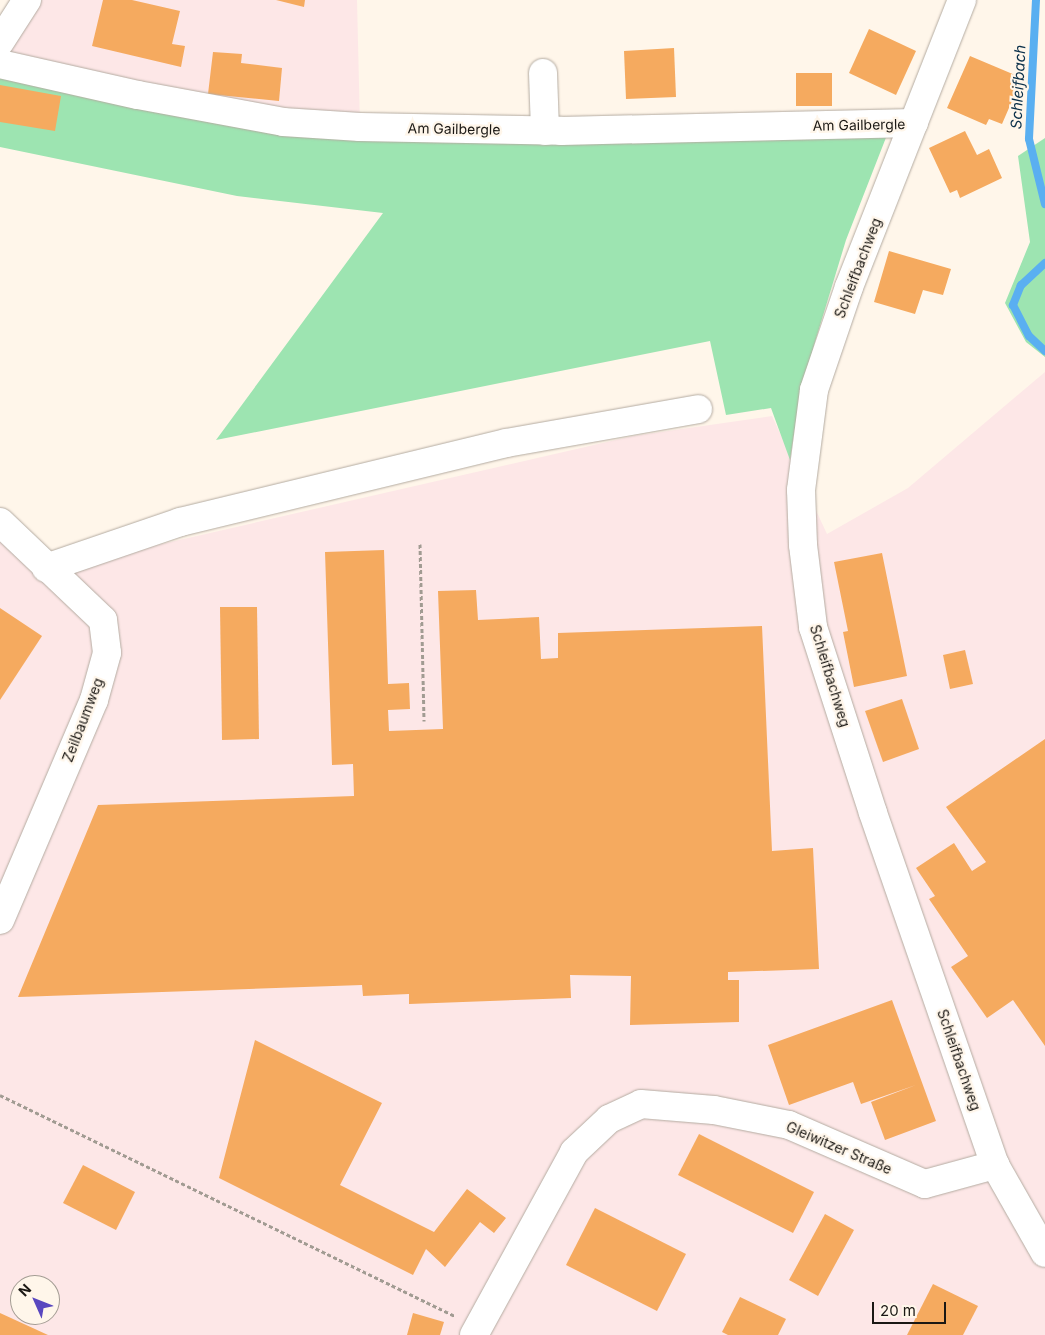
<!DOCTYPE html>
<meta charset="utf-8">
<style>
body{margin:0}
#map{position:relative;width:1045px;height:1335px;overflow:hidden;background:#fff6ea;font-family:Inter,sans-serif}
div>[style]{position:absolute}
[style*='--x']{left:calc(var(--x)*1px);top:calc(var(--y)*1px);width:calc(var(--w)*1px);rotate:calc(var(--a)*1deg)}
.industrial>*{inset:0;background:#fde7e7}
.green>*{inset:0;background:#9de4b1}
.stream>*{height:8px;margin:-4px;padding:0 4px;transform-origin:4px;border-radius:4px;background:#5aaff1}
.building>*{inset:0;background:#f5aa5f}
.path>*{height:3px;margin-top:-1.5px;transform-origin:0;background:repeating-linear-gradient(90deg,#a19b92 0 4px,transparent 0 6.5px)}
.roads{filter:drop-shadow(0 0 1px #b4aba1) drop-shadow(0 0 1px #b4aba1)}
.minor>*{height:28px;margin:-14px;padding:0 14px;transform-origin:14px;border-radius:14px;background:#fff}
span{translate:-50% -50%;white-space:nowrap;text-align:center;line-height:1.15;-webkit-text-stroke:4.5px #fff6ea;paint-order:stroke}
.street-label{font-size:14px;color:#1b1814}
.water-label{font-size:15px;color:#0b304a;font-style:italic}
.north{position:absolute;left:10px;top:1275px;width:50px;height:50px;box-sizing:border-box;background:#fff6ea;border:1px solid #a49d94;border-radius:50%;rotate:314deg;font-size:14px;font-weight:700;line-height:20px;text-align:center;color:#1b1814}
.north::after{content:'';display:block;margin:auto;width:18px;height:22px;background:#5947bf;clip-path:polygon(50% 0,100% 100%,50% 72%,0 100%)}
.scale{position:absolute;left:872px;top:1302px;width:74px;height:22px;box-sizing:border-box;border:2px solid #1b1814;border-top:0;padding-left:6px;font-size:15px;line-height:18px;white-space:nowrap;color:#1b1814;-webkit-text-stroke:4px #fff6ea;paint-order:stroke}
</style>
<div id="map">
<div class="industrial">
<div style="clip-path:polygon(42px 0,357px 0,360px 127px,7px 54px)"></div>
<div style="clip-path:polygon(evenodd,1045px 372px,1045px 1335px,0 1335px,0 522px,46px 568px,118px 554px,633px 436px,772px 416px,827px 534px,908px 488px,1045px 372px,20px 1285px,50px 1285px,50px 1315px,20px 1315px,20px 1285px)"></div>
</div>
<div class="green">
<div style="clip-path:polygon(0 75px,279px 127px,887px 135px,846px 240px,815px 342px,799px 402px,790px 460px,771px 408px,726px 415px,710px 341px,216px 440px,383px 213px,237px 196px,0 147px)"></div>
<div style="clip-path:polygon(1045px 138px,1045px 357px,1026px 342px,1005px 303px,1030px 242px,1018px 156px)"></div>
</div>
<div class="stream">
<div style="--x:1036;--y:0;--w:139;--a:92.9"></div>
<div style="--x:1029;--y:139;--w:67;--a:76.2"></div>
<div style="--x:1045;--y:263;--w:33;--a:137"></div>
<div style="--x:1021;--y:285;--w:22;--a:112"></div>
<div style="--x:1013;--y:305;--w:35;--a:63"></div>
<div style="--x:1029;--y:336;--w:22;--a:43"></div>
</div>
<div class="building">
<div style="clip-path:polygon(103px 0,132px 0,180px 11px,172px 44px,185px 46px,181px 67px,92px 46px)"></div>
<div style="clip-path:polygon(276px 0,305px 0,304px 7px)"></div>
<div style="clip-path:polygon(869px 29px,916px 51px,896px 95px,849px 73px)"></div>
<div style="clip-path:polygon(674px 48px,676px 97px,626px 99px,624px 51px)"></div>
<div style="clip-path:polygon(213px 52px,242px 54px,241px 63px,282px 68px,279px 101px,208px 94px)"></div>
<div style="clip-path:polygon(970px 56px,1022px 78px,1002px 124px,989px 119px,986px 125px,947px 108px)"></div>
<div style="clip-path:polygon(796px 73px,832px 73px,832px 106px,796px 106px)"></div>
<div style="clip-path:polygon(0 85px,61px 96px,55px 131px,0 122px)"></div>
<div style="clip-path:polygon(965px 131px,977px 155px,989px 149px,1002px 178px,960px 198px,957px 190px,950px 193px,929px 148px)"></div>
<div style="clip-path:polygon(889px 251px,951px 269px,943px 295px,923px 290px,915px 314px,874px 302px)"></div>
<div style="clip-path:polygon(384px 550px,388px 684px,409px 683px,410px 709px,388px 710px,389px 731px,443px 729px,438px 591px,476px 590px,478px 620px,539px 617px,541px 659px,558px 658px,558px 633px,762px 626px,772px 851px,813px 848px,819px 969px,728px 972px,728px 980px,739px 980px,739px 1022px,630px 1025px,631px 976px,570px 975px,571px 998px,409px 1004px,409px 994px,363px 996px,362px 985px,18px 997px,98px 805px,354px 796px,353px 764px,332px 765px,325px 552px)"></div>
<div style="clip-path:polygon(882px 553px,907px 676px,854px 687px,843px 632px,848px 631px,834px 562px)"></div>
<div style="clip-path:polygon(220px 607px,257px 607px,259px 739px,222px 740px)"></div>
<div style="clip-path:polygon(0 608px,42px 636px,0 700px)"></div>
<div style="clip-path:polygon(965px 650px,973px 684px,950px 689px,943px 655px)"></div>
<div style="clip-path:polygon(902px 699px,919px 749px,883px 762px,865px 711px)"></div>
<div style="clip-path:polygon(1045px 739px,1045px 1046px,1013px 1000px,987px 1018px,951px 967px,968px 956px,929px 899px,935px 896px,916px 868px,954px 843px,972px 871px,986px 862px,946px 807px)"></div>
<div style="clip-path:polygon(892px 1000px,936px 1121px,885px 1140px,871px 1102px,916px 1085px,861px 1104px,853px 1082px,789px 1105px,768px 1045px)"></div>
<div style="clip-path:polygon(255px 1040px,382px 1103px,340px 1185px,434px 1232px,467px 1189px,506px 1218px,494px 1233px,480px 1222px,445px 1267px,426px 1249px,413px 1275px,219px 1178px)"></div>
<div style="clip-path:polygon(699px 1134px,814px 1192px,793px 1233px,678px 1175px)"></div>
<div style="clip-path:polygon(83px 1165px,135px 1192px,116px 1230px,63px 1203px)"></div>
<div style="clip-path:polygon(595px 1208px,686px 1254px,657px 1311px,566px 1265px)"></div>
<div style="clip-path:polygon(825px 1214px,854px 1230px,818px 1296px,789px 1280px)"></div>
<div style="clip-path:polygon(933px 1284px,978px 1306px,963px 1335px,907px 1335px)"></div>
<div style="clip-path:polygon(740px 1297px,786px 1319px,778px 1335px,728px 1335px,722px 1332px)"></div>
<div style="clip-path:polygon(0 1313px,48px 1335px,0 1335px)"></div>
<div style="clip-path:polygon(413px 1313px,444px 1322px,440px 1335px,407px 1335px)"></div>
</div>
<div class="path">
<div style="--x:420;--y:544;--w:177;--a:88.7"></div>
<div style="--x:0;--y:1095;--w:506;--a:25.91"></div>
</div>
<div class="roads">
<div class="minor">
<div style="--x:962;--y:0;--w:308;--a:111.5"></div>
<div style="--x:849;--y:287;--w:109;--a:108.8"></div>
<div style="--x:814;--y:390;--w:101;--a:97.4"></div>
<div style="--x:801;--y:490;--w:55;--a:87.9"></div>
<div style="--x:803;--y:545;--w:83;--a:83"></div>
<div style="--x:813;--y:627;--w:195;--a:72.1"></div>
<div style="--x:873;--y:813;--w:373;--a:70.9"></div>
<div style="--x:995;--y:1165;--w:101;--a:60.4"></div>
<div style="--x:0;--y:42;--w:50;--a:-57.3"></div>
<div style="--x:0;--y:64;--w:141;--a:12.7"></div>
<div style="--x:138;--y:95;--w:147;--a:10.5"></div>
<div style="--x:283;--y:122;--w:77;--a:3.7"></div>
<div style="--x:360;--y:127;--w:201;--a:1.1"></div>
<div style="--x:561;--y:131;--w:353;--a:-1.3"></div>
<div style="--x:543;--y:73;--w:58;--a:88"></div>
<div style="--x:0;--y:522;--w:142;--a:43.6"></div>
<div style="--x:103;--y:620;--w:33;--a:83"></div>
<div style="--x:107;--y:653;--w:49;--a:105.5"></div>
<div style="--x:94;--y:700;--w:239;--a:113.1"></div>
<div style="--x:46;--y:568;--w:142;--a:-18.9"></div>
<div style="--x:180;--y:522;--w:335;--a:-13.6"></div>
<div style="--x:506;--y:443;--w:195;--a:-10"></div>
<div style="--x:474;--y:1335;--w:209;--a:-61.3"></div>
<div style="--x:574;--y:1152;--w:48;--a:-43.3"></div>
<div style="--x:609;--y:1119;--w:35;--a:-25"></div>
<div style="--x:641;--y:1104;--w:73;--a:4.7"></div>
<div style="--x:714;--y:1110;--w:76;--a:11.3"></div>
<div style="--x:789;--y:1125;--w:148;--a:23.5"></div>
<div style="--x:925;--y:1184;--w:73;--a:-15.2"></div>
</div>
</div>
<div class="street-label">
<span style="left:859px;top:125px;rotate:-1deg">Am Gailbergle</span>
<span style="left:454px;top:129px;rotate:1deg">Am Gailbergle</span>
<span style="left:858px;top:268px;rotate:-69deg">Schleifbachweg</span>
<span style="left:830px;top:676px;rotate:73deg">Schleifbachweg</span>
<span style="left:83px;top:720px;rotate:-69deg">Zeilbaumweg</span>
<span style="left:959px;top:1060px;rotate:71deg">Schleifbachweg</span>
<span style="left:839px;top:1148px;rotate:23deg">Gleiwitzer Straße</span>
</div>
<div class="water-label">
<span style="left:1018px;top:87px;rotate:-87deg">Schleifbach</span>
</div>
<div class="north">N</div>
<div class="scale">20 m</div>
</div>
